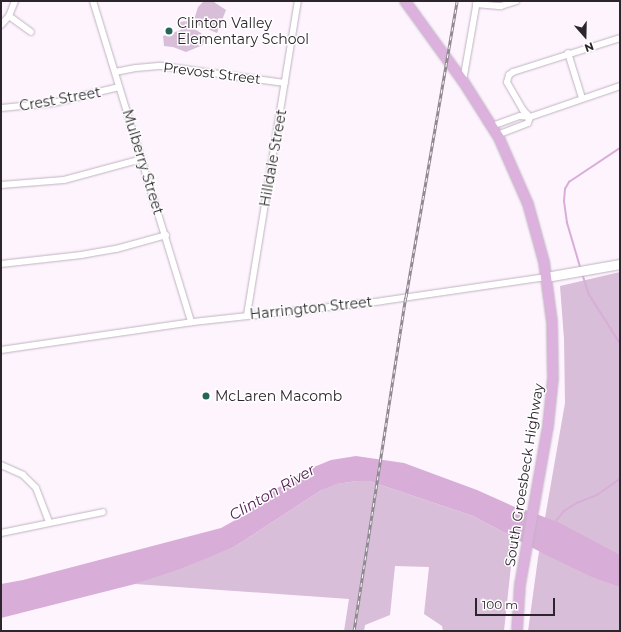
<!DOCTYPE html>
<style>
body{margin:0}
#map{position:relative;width:621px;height:632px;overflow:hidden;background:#fef4fe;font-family:Montserrat,sans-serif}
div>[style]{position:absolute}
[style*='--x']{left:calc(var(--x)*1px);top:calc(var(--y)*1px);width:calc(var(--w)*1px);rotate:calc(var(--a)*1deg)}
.green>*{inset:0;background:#d8bed8}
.water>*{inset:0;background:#d8aed9}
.stream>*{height:1.5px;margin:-0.75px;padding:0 0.75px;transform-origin:0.75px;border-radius:0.75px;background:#d8aed9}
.roads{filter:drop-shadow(0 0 1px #bfb3c0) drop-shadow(0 0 1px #bfb3c0)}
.street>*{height:6px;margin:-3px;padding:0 3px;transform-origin:3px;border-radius:3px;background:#fff}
.secondary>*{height:9px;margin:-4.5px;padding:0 4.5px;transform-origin:4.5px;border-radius:4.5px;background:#fff}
.primary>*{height:10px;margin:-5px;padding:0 5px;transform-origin:5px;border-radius:5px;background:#dcb1dd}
.rail>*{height:3px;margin-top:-1.5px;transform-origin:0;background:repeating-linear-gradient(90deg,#fff 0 4.5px,#928a92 0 9px);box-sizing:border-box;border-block:1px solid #928a92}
.dots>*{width:11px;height:11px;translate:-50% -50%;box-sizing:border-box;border:2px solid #fff;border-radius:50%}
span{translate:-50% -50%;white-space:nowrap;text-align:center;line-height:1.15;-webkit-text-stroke:3px #fff;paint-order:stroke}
.poi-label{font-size:14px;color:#2b262b}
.left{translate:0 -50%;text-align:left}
.street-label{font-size:14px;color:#2b262b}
.water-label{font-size:15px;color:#522054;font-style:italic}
.frame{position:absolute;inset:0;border:2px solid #2b262b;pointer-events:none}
.north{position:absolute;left:565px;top:16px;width:40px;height:40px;-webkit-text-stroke:3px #fff;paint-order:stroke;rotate:160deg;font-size:11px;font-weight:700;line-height:16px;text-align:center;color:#2b262b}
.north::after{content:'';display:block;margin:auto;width:14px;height:18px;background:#2b262b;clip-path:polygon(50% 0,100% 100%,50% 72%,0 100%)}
.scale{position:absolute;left:475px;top:598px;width:80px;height:18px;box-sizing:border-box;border:2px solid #2b262b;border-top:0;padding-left:5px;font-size:12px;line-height:14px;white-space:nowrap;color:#2b262b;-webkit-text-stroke:3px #fff;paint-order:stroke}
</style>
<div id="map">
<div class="green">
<div style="clip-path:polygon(208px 1px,214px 2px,226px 10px,217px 33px,193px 23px,198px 7px,203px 2px)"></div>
<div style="clip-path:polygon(187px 21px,191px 27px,201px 33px,204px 40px,203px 45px,186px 52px,173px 47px,164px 46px,163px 36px,181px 30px,178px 22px)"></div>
<div style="clip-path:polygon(620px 272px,620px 631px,528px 631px,538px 558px,565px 403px,564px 339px,560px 286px)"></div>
<div style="clip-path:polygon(357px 481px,369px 481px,473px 516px,514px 538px,504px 631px,443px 631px,442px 626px,424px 614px,429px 567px,395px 566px,390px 615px,365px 625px,364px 631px,344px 631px,349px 599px,135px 584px,234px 547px,320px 491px,336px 484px)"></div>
</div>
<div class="water">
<div style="clip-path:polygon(356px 456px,404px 463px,477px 490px,517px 508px,523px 509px,560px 523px,620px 555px,620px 587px,592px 577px,546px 555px,473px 516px,369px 481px,357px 481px,337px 484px,320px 491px,234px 547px,180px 569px,135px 584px,1px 618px,1px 584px,23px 580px,221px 528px,239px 518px,276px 489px,309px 469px,331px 460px)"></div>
</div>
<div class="stream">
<div style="--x:580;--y:267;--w:46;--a:-106.5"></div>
<div style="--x:567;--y:223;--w:22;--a:-98"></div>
<div style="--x:564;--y:201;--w:12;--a:-85"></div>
<div style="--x:565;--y:189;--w:8;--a:-60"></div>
<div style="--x:569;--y:182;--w:61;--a:-33.7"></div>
<div style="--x:583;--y:275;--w:20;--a:72"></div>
<div style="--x:589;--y:294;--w:58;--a:57.7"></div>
<div style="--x:556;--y:521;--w:13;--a:-51"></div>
<div style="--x:564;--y:511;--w:15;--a:-32"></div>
<div style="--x:577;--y:503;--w:22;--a:-22"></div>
<div style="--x:597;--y:495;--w:28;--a:-35"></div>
</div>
<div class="roads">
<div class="street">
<div style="--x:93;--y:1;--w:336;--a:73"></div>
<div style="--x:476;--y:4;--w:25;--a:5"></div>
<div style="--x:501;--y:6;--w:16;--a:-18"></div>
<div style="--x:9;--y:16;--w:27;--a:36"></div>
<div style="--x:1;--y:25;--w:12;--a:-48"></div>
<div style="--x:9;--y:16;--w:16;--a:-68"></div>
<div style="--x:568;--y:53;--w:47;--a:72.7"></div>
<div style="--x:115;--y:72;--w:21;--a:-11"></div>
<div style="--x:136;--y:68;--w:25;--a:-5"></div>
<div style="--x:161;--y:66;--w:125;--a:7.8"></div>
<div style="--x:463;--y:81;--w:81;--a:-80.1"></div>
<div style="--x:1;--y:108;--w:52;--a:-5.5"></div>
<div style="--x:53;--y:103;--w:68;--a:-13.6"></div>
<div style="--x:530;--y:117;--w:10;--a:-135"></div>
<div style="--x:523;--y:110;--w:32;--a:-120"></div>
<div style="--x:507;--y:82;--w:7;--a:-74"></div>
<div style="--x:509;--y:75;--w:5;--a:-37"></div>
<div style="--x:513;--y:72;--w:112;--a:-17.6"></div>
<div style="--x:492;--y:126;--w:30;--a:-20"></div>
<div style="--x:520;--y:116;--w:10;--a:6"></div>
<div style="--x:530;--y:117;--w:95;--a:-19"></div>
<div style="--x:497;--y:135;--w:33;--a:-21"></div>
<div style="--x:528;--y:123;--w:6;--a:-72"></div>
<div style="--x:1;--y:185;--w:63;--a:-4.5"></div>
<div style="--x:64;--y:180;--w:81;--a:-15.1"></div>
<div style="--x:1;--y:264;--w:81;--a:-6.4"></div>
<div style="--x:81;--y:255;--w:36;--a:-10"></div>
<div style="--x:116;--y:249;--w:52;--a:-15.6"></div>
<div style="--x:247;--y:315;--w:318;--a:-80.8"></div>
<div style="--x:1;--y:350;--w:194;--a:-8.3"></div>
<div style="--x:193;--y:322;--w:190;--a:-6.3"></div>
<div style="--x:382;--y:301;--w:166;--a:-8.3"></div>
<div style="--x:1;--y:465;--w:24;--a:24"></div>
<div style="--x:23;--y:475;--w:18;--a:45"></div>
<div style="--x:36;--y:488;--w:36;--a:69"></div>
<div style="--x:1;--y:533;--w:104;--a:-11.6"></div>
</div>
<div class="secondary">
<div style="--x:546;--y:277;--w:75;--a:-10"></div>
</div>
<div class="primary">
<div style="--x:405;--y:1;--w:99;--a:54.1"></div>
<div style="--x:463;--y:81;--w:67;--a:57.7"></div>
<div style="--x:499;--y:138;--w:72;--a:66.3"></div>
<div style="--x:528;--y:204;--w:60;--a:74.6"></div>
<div style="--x:544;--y:262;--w:61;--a:82.4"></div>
<div style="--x:552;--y:322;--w:56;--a:89"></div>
<div style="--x:553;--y:378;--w:48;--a:95.9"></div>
<div style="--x:548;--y:426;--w:160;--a:100"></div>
<div style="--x:520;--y:584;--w:47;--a:93.7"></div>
</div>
</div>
<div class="rail">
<div style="--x:354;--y:631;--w:338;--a:-81.2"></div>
<div style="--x:406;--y:297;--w:300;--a:-80.2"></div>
</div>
<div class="dots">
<div style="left:169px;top:31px;background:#246758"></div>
<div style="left:206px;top:396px;background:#246758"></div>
</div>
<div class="poi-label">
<span class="left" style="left:177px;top:31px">Clinton Valley<br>Elementary School</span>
<span class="left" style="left:215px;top:396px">McLaren Macomb</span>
</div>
<div class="street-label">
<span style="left:212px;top:73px;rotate:7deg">Prevost Street</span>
<span style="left:60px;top:99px;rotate:-10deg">Crest Street</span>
<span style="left:273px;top:158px;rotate:-80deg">Hilldale Street</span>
<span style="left:143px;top:162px;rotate:73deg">Mulberry Street</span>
<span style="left:311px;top:308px;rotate:-6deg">Harrington Street</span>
<span style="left:524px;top:475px;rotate:-81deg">South Groesbeck Highway</span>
</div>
<div class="water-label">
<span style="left:272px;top:492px;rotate:-30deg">Clinton River</span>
</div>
<div class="frame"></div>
<div class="north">N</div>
<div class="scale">100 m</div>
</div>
